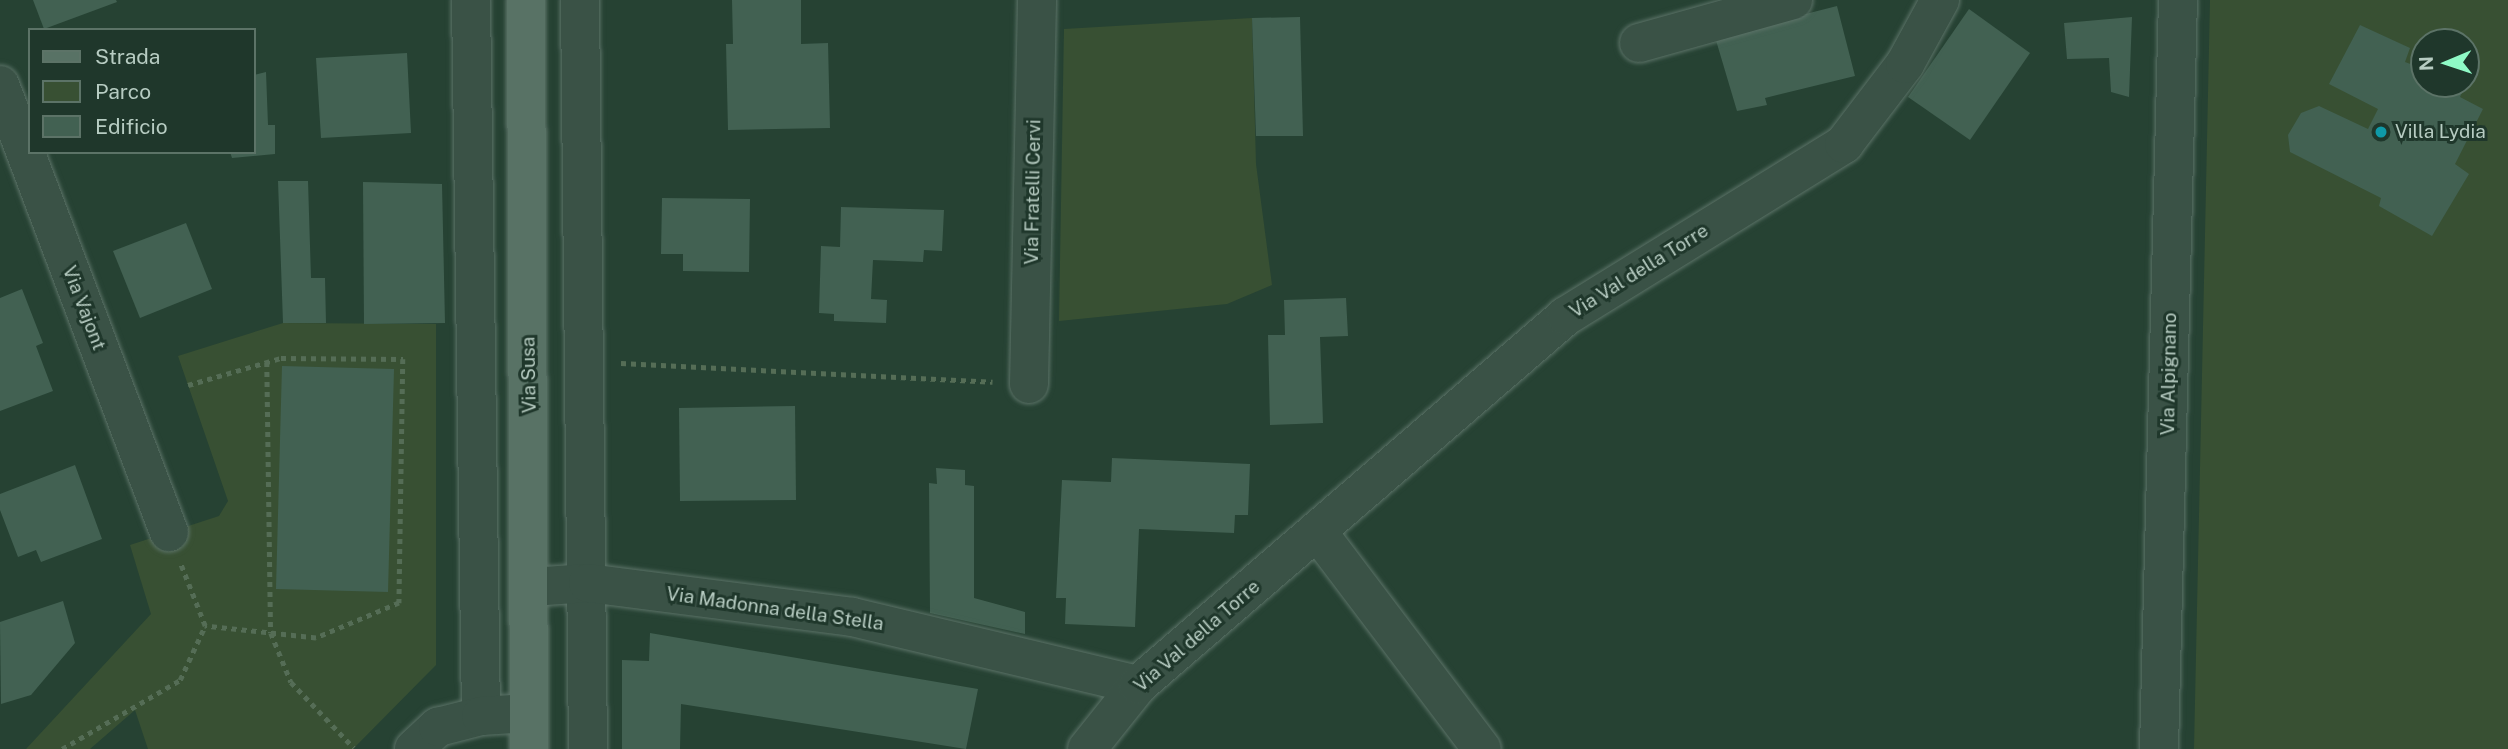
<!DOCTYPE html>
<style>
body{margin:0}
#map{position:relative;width:2508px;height:749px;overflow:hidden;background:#264233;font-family:"Public Sans",sans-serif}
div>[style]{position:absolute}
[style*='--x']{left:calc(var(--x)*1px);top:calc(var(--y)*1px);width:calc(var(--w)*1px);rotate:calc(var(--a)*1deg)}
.green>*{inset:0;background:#385033}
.building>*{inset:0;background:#426152}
.path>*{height:4.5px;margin-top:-2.25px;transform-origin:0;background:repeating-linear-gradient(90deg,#556d56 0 5px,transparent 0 10px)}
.roads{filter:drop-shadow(0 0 2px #5b7267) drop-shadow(0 0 2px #5b7267)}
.minor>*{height:38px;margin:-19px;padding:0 19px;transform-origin:19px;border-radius:19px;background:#3a5246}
.major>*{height:38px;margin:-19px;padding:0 19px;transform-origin:19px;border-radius:19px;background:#587265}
.dots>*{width:19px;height:19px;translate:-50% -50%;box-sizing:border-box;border:4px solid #1f372b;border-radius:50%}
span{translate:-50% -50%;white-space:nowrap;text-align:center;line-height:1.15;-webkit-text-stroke:6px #1f372b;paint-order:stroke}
.poi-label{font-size:19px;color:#b7ccc2}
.left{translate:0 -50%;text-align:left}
.street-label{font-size:19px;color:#b7ccc2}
.legend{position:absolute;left:28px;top:28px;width:228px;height:126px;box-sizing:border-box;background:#1f372b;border:2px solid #5c7367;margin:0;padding:9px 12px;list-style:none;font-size:21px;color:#b7ccc2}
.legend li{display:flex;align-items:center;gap:14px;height:35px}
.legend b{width:35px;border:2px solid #5c7367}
.north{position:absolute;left:2410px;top:28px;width:70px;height:70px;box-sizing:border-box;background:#1f372b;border:2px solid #5c7367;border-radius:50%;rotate:268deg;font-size:19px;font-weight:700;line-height:28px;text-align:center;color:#b7ccc2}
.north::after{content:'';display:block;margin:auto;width:24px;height:32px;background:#8ffac6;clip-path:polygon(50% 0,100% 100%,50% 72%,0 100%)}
</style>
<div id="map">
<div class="green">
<div style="clip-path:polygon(evenodd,2210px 0,2508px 0,2508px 749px,2194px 749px,2210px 0,2424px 42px,2466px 42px,2466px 84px,2424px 84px,2424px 42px)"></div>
<div style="clip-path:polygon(1252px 18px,1256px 164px,1272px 285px,1227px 304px,1059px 321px,1064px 29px)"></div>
<div style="clip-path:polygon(283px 323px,436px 324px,436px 665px,353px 749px,148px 749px,135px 710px,90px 749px,26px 749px,151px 614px,130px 545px,219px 516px,228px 501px,178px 356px)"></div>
</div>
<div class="building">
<div style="clip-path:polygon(33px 0,116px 0,117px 2px,44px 29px)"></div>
<div style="clip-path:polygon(732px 0,801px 0,801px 44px,828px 43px,830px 128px,728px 130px,726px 44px,733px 44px)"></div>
<div style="clip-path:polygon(1837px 6px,1855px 76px,1765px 98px,1767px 105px,1737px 111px,1715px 37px)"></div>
<div style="clip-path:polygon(1969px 9px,2030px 53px,1970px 140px,1908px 97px)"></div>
<div style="clip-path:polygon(1300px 17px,1303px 136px,1256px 136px,1252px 18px)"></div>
<div style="clip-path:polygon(2132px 17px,2129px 97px,2111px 92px,2109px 58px,2067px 59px,2064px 23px)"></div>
<div style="clip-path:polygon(2360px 25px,2410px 48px,2405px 62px,2424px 69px,2424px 84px,2465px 86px,2460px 97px,2483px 109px,2455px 164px,2469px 174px,2432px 236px,2379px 206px,2381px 198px,2290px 152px,2288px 135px,2301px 113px,2319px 106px,2368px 129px,2378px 109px,2329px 84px)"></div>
<div style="clip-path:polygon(407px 53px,411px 133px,321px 138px,316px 58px)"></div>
<div style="clip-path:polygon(266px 72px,268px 125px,275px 125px,275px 154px,232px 158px,230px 152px,254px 152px,254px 75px)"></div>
<div style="clip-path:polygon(278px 181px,308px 181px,311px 278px,325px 278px,326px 323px,283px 323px)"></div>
<div style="clip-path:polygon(363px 182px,442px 184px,445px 323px,364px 324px)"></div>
<div style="clip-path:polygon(662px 198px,750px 199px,749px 272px,683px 271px,683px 254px,661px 254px)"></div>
<div style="clip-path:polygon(841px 207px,944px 210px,942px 251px,924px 250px,923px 262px,873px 260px,871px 299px,887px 300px,886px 323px,834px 321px,834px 314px,819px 313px,821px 246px,840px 247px)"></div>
<div style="clip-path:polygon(186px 223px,212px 289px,140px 318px,113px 251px)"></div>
<div style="clip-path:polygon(22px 289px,43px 343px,36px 346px,53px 391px,0 411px,0 298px)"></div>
<div style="clip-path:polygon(1346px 298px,1348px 336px,1320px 337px,1323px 423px,1270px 425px,1268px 335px,1285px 335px,1284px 300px)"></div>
<div style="clip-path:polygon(282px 366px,394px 369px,388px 592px,276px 589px)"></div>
<div style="clip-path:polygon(795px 406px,796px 500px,680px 501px,679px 408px)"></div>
<div style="clip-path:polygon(1112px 458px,1250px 464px,1248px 515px,1235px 515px,1234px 533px,1139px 529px,1135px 627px,1065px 624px,1066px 598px,1056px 598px,1062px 480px,1111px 482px)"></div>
<div style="clip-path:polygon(75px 465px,102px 539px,41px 562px,36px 550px,18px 557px,0 510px,0 494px)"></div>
<div style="clip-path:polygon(936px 468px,965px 470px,965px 485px,974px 486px,974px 598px,1025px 612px,1025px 634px,930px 613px,929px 483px,937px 484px)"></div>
<div style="clip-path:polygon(63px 601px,75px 643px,31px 695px,1px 704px,0 622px)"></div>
<div style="clip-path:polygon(650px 633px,978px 689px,966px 749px,681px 704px,680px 749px,622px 749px,622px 660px,649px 661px)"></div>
</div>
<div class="path">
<div style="--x:267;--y:362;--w:271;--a:89.2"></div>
<div style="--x:271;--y:633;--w:53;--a:67.8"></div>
<div style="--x:291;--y:682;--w:91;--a:46.3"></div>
<div style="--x:621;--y:363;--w:372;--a:2.9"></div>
<div style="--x:188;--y:385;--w:97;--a:-16.2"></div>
<div style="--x:281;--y:358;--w:122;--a:0.5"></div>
<div style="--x:403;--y:359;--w:244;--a:90.9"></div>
<div style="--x:399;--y:603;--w:90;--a:157.1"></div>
<div style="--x:316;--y:638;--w:112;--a:-173.8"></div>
<div style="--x:62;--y:749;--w:137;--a:-30.3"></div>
<div style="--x:180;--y:680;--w:60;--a:-65.2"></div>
<div style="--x:205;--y:626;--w:66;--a:-111.5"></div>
</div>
<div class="roads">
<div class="minor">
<div style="--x:471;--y:0;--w:716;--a:89.2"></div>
<div style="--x:580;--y:0;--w:749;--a:89.39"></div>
<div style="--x:1639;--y:43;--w:160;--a:-15.6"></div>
<div style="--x:0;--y:85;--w:478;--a:69.3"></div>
<div style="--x:1029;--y:384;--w:384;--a:-88.8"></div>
<div style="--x:1317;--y:531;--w:273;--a:52.9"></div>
<div style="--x:531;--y:587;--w:57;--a:-4"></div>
<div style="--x:588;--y:583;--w:266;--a:7.3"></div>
<div style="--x:852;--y:617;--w:294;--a:13.4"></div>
<div style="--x:414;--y:749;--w:33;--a:-43"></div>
<div style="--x:438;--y:727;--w:44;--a:-14.3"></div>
<div style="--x:481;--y:716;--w:48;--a:-3.6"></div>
<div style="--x:1087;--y:749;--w:82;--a:-51.4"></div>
<div style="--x:1138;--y:685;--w:565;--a:-40.77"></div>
<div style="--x:1566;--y:316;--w:327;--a:-31.7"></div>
<div style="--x:1844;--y:144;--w:101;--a:-52.7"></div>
<div style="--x:1905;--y:64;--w:73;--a:-61.3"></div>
<div style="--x:2159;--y:749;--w:749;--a:-88.55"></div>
</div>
<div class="major">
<div style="--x:526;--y:0;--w:749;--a:89.77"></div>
</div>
</div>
<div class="dots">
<div style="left:2381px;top:132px;background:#0f9aa8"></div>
</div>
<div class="poi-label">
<span class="left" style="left:2395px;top:132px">Villa Lydia</span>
</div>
<div class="street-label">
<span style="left:1033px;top:192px;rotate:-89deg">Via Fratelli Cervi</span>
<span style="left:1639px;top:271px;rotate:-32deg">Via Val della Torre</span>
<span style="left:84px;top:308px;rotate:69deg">Via Vajont</span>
<span style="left:2169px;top:374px;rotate:-89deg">Via Alpignano</span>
<span style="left:529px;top:375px;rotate:-91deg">Via Susa</span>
<span style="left:775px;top:609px;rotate:8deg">Via Madonna della Stella</span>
<span style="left:1197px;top:636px;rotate:-41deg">Via Val della Torre</span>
</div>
<ul class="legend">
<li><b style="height:9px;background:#587265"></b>Strada</li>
<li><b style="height:19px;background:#385033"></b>Parco</li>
<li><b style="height:19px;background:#426152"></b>Edificio</li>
</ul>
<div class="north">N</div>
</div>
